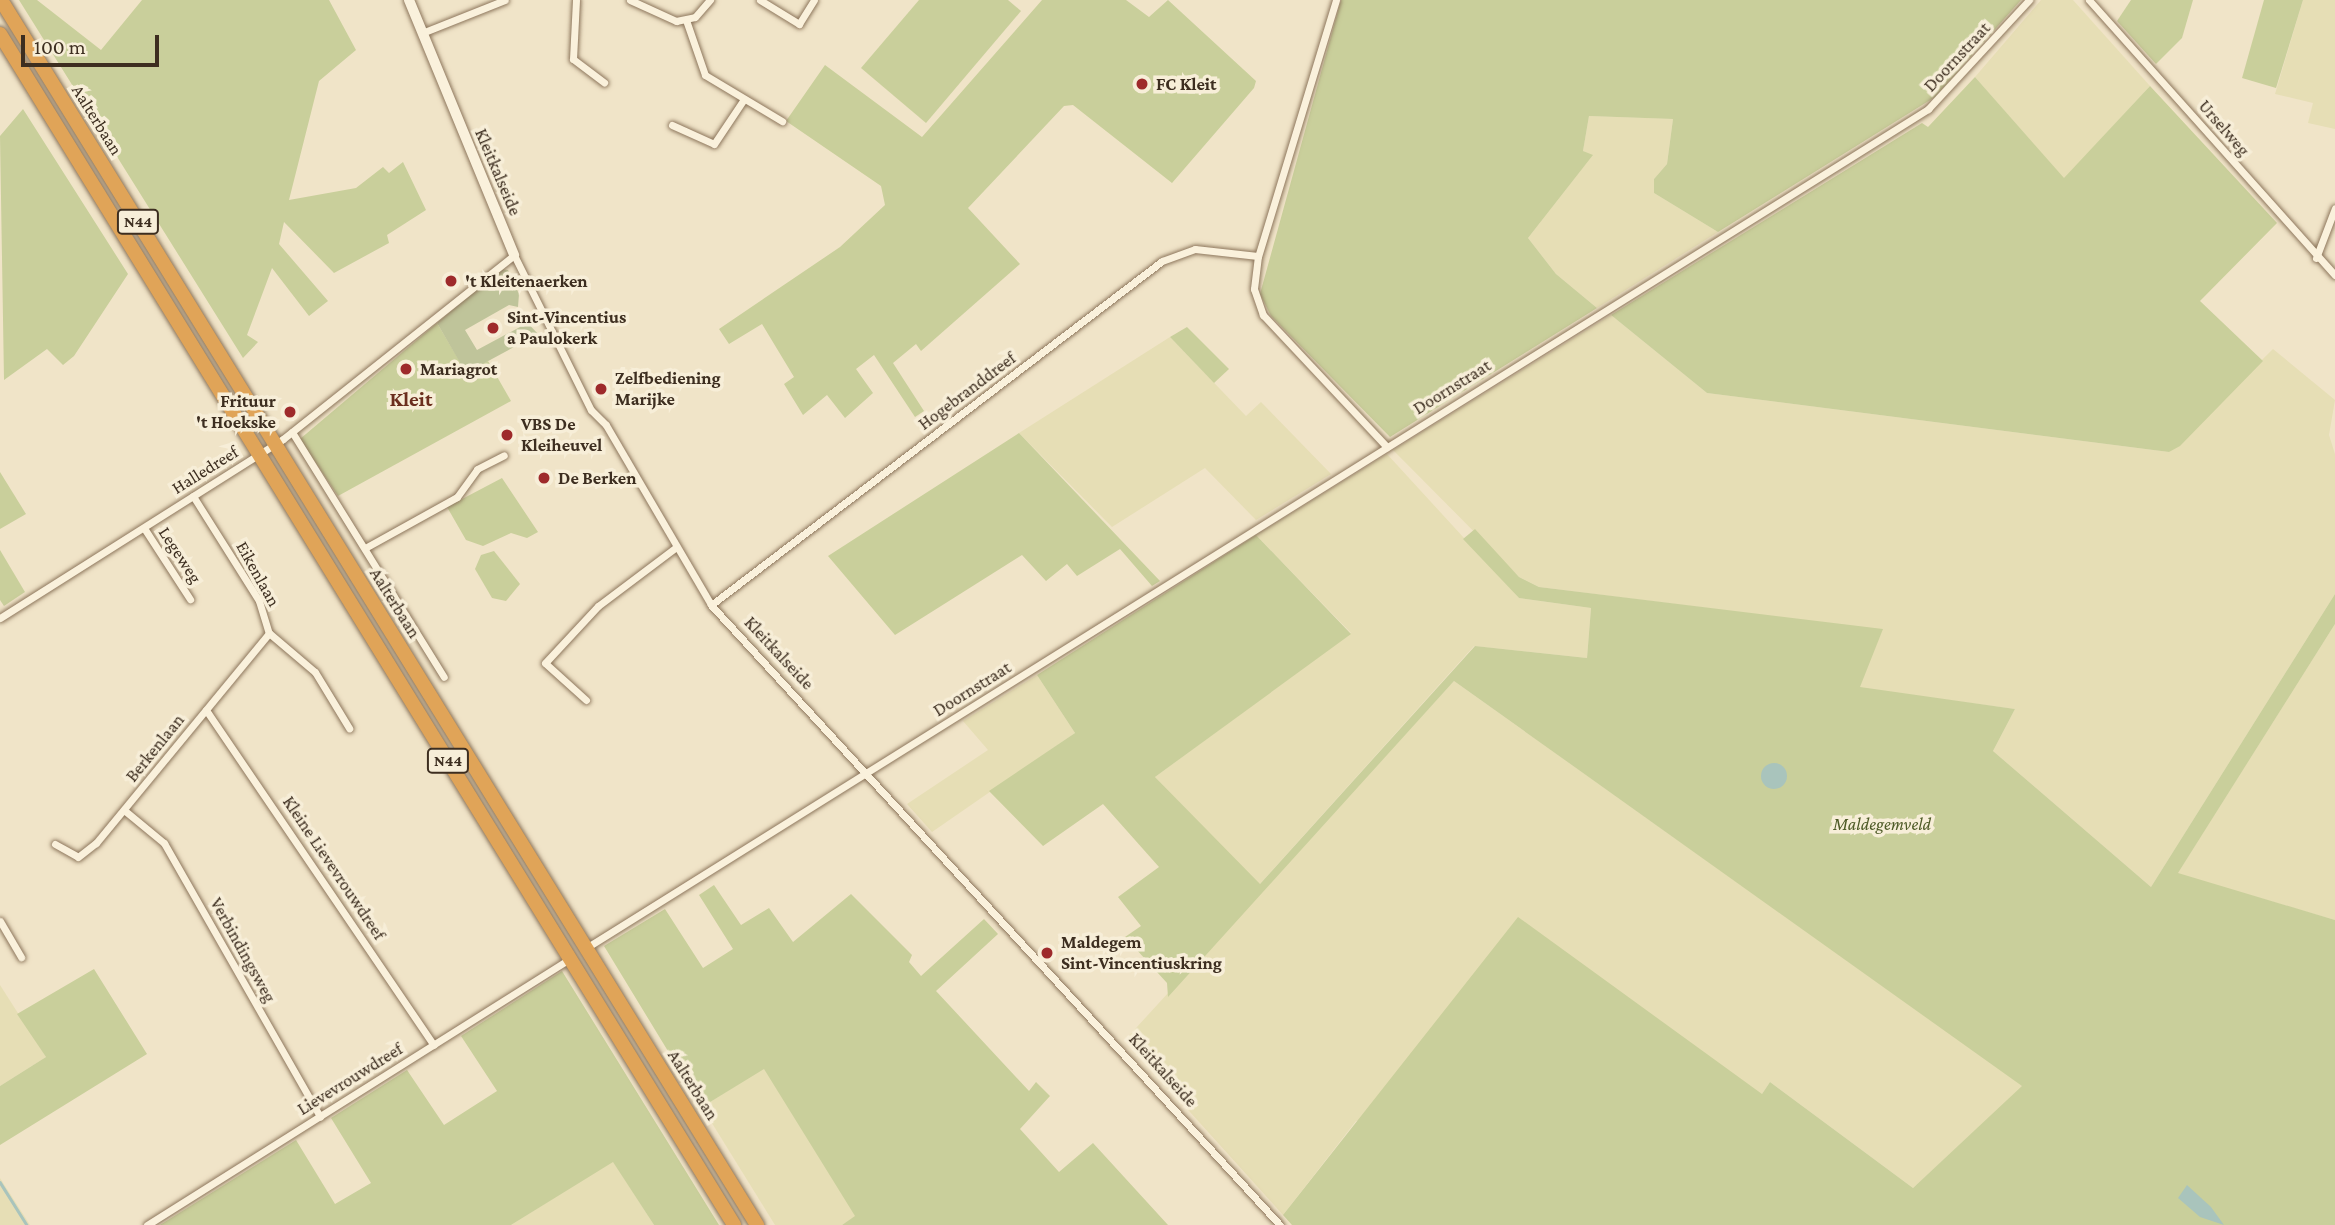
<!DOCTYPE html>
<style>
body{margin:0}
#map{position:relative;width:2335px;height:1225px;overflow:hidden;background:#f0e4c8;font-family:"Crimson Pro",serif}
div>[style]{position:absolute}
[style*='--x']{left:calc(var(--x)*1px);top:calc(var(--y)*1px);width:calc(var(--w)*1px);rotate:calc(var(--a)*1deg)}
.farmland>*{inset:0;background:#e6deb5}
.green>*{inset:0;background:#c9cf9b}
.cemetery>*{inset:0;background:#bfc49a}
.water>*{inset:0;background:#a9c4bc}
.round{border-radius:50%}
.stream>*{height:2.5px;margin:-1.25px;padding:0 1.25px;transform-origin:1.25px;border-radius:1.25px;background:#a9c4bc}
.roads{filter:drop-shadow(0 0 2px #8d765c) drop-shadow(0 0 2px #8d765c)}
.street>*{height:7px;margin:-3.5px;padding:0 3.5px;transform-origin:3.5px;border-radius:3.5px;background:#faf1dc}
.secondary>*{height:10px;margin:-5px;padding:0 5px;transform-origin:5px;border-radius:5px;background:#faf1dc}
.highway>*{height:14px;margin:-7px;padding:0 7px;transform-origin:7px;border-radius:7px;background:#e0a458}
.dots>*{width:19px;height:19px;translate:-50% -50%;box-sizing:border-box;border:4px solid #f7eed8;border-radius:50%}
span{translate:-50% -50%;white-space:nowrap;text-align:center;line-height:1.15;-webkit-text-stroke:7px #f7eed8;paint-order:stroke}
.shield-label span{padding:2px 5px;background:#f7eed8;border:2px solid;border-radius:5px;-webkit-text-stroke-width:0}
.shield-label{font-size:16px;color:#3d2e20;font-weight:700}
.street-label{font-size:18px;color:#3d2e20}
.poi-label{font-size:18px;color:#3d2e20;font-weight:700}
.left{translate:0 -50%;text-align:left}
.right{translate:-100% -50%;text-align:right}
.park-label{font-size:18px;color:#4d5a26;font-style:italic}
.quarter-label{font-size:21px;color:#6b2e1e;font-weight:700}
.scale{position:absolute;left:21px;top:35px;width:138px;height:32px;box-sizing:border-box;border:4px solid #3d2e20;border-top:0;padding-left:9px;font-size:21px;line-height:24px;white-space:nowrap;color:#3d2e20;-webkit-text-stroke:5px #f7eed8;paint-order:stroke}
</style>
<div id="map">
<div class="farmland">
<div style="clip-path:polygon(2041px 0,2073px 0,2150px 86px,2064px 179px,1975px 77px)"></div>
<div style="clip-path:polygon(2303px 0,2335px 0,2335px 129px,2308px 123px,2313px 103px,2275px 94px)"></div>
<div style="clip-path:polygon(1589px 116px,1673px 119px,1667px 164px,1654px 179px,1654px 193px,1718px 232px,1597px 308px,1556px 274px,1528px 238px,1592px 156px,1583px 151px)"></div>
<div style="clip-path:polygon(1611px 315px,1707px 393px,2169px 452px,2273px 349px,2335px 400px,2329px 435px,2335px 454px,2335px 594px,2151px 887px,1993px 751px,2015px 709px,1859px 688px,1882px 630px,1539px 587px,1519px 577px,1393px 450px)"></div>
<div style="clip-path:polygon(1170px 337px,1246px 416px,1261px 402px,1331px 474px,1256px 520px,1205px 468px,1112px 527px,1019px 433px)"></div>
<div style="clip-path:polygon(1387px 454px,1519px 598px,1591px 608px,1587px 658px,1474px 646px,1259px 885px,1155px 777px,1351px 633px,1256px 535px)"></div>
<div style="clip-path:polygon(2335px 624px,2335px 920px,2177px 874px)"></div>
<div style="clip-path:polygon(1037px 675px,1075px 733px,932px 832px,907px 804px,988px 750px,963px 721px)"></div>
<div style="clip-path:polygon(1454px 681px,2023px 1086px,1913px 1188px,1770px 1082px,1762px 1094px,1356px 1121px,1283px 1215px,1125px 1040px)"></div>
<div style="clip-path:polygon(0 985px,46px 1057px,0 1086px)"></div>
<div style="clip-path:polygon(764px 1068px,856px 1216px,842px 1225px,775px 1225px,702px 1107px)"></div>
<div style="clip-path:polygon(613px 1161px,654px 1225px,511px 1225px)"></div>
<div style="clip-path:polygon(0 1178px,30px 1225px,0 1225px)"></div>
</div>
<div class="green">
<div style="clip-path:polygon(19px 0,37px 0,101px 50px,142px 0,329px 0,356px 50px,319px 81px,289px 200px,356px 188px,383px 167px,389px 173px,403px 162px,426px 210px,387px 235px,389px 243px,334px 273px,284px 222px,279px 244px,328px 301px,309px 316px,272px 268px,247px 335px,258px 342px,243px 358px)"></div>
<div style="clip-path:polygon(919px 0,1008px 0,1021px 11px,926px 123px,861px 68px)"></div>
<div style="clip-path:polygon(1042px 0,1126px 0,1149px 17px,1168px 0,1256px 81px,1254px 88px,1172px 183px,1073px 105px,1064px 106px,968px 208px,1020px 264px,921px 351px,916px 344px,893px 363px,924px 411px,915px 417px,874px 355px,856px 369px,873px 393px,845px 418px,827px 395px,803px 415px,784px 384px,794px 377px,762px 324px,729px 344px,719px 329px,840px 247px,885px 205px,881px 186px,786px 121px,825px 65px,922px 137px)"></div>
<div style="clip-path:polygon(1341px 0,2021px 0,1935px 97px,1718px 232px,1654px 193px,1654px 179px,1667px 164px,1673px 119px,1589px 116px,1583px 151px,1593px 155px,1528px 238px,1556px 274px,1597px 308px,1390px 437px,1271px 316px,1260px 294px)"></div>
<div style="clip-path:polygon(2131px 0,2193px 0,2182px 38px,2156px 64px,2117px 21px)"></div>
<div style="clip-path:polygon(2264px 0,2303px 0,2276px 88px,2242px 78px)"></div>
<div style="clip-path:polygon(1975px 77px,2064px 178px,2150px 86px,2277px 223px,2200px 301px,2263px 361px,2180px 446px,2169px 452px,1707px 393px,1611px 315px,1922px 123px,1928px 127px)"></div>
<div style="clip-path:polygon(23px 109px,128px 274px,74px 356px,63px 365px,47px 349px,4px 380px,0 136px)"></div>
<div style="clip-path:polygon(437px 323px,466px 372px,488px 361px,511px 401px,338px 496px,300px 439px)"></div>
<div style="clip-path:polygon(1187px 327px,1229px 369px,1214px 383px,1170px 337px)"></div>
<div style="clip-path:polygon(1019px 433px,1160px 581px,1152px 586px,1120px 549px,1077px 576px,1067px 564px,1046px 581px,1022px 555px,895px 635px,828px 556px)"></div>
<div style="clip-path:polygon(0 472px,26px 514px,0 529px)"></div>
<div style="clip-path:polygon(502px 478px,538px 532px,527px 538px,511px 533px,483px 546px,466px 540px,447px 507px)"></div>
<div style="clip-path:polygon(1475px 529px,1519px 577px,1539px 587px,1883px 629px,1860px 687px,2015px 709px,1993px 751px,2151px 887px,2335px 594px,2335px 624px,2178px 873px,2335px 920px,2335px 1225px,1292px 1225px,1283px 1215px,1518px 917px,1762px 1094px,1770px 1082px,1913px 1188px,2022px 1086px,1454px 681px,1168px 997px,1167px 983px,1125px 937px,1141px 926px,1118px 897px,1159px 867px,1103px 804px,1043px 846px,989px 791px,1075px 733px,1037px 675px,1256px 535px,1351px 634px,1155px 777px,1260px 884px,1475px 646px,1587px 658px,1591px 608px,1519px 598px,1463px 539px)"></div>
<div style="clip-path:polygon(0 550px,25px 592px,4px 606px,0 600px)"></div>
<div style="clip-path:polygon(494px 551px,520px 584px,506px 601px,492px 598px,475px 569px,481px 555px)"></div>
<div style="clip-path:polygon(714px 885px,741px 925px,769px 908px,793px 942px,851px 894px,912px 955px,909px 962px,921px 976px,984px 919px,998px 934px,936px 991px,1029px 1091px,1036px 1082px,1050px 1096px,1020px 1129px,1059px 1172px,1093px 1143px,1168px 1225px,842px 1225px,855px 1216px,764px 1069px,702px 1107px,604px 946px,665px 909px,703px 968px,733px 949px,699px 895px)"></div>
<div style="clip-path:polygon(94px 969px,147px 1054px,0 1145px,0 1086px,46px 1057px,17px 1014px)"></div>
<div style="clip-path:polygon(562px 971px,719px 1225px,654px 1225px,613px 1162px,511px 1225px,160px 1225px,296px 1140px,335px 1204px,371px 1183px,331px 1118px,407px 1070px,444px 1125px,497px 1091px,461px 1036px)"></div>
</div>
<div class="cemetery">
<div style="clip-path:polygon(501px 269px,508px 270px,519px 294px,518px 307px,509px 305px,465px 330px,477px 350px,520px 327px,523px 318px,538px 334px,466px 373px,437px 323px)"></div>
</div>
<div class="water">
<div class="round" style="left:1761px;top:763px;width:26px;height:26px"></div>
<div style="clip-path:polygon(2187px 1185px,2211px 1207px,2224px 1225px,2200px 1217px,2178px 1198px)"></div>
</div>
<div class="stream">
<div style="--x:0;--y:1182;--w:51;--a:57.9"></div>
</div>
<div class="roads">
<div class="street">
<div style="--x:576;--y:0;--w:59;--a:92.9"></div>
<div style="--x:573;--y:59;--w:39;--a:37"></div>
<div style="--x:630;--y:0;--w:51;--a:24.5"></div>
<div style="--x:676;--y:21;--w:19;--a:-12"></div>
<div style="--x:695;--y:17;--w:23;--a:-49"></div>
<div style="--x:760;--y:0;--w:46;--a:31.6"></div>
<div style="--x:799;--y:24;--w:28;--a:-58"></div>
<div style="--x:1336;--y:0;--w:268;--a:106.9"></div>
<div style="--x:1258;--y:256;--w:33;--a:97"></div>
<div style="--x:1254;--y:289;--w:28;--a:71"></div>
<div style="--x:1263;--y:315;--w:181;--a:46.8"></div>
<div style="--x:2089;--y:0;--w:369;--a:48.2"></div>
<div style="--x:686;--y:20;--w:58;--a:70.9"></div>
<div style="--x:705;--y:75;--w:90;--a:30.9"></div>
<div style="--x:422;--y:33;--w:89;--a:-21.7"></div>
<div style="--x:672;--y:125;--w:46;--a:24.3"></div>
<div style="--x:714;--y:144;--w:54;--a:-56.3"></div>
<div style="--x:2316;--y:258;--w:53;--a:-69.2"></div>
<div style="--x:292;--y:432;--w:288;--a:58.2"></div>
<div style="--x:193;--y:496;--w:124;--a:57.8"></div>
<div style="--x:259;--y:601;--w:34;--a:73"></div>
<div style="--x:269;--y:633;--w:60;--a:40.3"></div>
<div style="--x:315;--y:672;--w:66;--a:58.7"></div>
<div style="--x:144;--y:528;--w:85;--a:57.1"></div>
<div style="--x:365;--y:548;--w:105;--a:-29"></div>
<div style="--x:457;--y:497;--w:34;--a:-54"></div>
<div style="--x:477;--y:469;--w:30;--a:-27"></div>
<div style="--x:711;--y:605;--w:567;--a:-37.33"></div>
<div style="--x:1162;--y:261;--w:35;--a:-20"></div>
<div style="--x:1195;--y:249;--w:63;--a:6.3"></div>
<div style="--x:0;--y:618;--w:335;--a:-32.3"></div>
<div style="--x:283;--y:439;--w:295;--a:-38.5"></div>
<div style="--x:514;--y:255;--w:173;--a:63.6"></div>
<div style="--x:591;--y:410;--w:21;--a:45"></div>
<div style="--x:606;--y:425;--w:208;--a:59.7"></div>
<div style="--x:711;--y:605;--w:842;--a:47.46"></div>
<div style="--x:586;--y:700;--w:55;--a:-137.9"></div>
<div style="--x:545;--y:663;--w:78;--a:-47.1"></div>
<div style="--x:598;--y:606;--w:96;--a:-37"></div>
<div style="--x:206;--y:710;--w:405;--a:55.8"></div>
<div style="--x:124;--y:810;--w:52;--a:39.5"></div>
<div style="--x:164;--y:843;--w:315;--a:60.3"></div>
<div style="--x:55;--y:844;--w:26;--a:29"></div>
<div style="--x:78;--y:857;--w:23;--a:-38"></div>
<div style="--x:96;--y:843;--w:272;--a:-50.5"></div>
<div style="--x:0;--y:921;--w:42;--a:59.7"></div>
<div style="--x:586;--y:948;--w:1583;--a:-32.01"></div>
<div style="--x:1928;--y:109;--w:149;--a:-47.2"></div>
<div style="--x:147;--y:1225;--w:499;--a:-32.2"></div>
</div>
<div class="secondary">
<div style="--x:409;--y:0;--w:276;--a:67.6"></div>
</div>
<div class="highway">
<div style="--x:1;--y:0;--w:1440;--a:58.32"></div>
<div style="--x:0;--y:34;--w:1399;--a:58.35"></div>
</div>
</div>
<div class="dots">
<div style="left:1142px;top:84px;background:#9e2a2b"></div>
<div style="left:451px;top:281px;background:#9e2a2b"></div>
<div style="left:493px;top:328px;background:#9e2a2b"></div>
<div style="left:406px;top:369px;background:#9e2a2b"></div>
<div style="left:601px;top:389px;background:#9e2a2b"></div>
<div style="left:290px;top:412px;background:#9e2a2b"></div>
<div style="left:507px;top:435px;background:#9e2a2b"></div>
<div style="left:544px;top:478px;background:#9e2a2b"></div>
<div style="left:1047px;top:953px;background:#9e2a2b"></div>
</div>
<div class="shield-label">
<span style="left:138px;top:222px">N44</span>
<span style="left:448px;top:761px">N44</span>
</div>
<div class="street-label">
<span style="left:1957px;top:57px;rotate:-47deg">Doornstraat</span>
<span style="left:97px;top:120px;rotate:58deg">Aalterbaan</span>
<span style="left:2224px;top:128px;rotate:49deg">Urselweg</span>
<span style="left:498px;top:172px;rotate:67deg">Kleitkalseide</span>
<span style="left:1452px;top:387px;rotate:-32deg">Doornstraat</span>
<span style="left:967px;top:391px;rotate:-37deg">Hogebranddreef</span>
<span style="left:205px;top:470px;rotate:-32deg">Halledreef</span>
<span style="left:180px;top:555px;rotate:57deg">Legeweg</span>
<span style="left:258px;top:574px;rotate:61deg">Eikenlaan</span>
<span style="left:395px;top:603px;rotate:58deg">Aalterbaan</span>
<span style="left:779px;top:653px;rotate:47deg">Kleitkalseide</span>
<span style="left:972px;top:689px;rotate:-32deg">Doornstraat</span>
<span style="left:155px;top:748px;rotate:-51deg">Berkenlaan</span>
<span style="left:334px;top:868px;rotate:56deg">Kleine Lievevrouwdreef</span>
<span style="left:243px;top:950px;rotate:61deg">Verbindingsweg</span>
<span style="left:1163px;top:1070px;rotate:48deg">Kleitkalseide</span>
<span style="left:350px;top:1079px;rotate:-32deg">Lievevrouwdreef</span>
<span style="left:693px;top:1085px;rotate:58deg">Aalterbaan</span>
</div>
<div class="poi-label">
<span class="left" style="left:1156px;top:84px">FC Kleit</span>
<span class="left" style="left:465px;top:281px">'t Kleitenaerken</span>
<span class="left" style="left:507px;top:328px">Sint-Vincentius<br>a Paulokerk</span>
<span class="left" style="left:420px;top:369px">Mariagrot</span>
<span class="left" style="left:615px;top:389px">Zelfbediening<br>Marijke</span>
<span class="right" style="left:276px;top:412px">Frituur<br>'t Hoekske</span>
<span class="left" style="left:521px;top:435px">VBS De<br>Kleiheuvel</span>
<span class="left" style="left:558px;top:478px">De Berken</span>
<span class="left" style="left:1061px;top:953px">Maldegem<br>Sint-Vincentiuskring</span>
</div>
<div class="park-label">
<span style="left:1882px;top:824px">Maldegemveld</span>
</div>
<div class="quarter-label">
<span style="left:411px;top:399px">Kleit</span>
</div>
<div class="scale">100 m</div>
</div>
